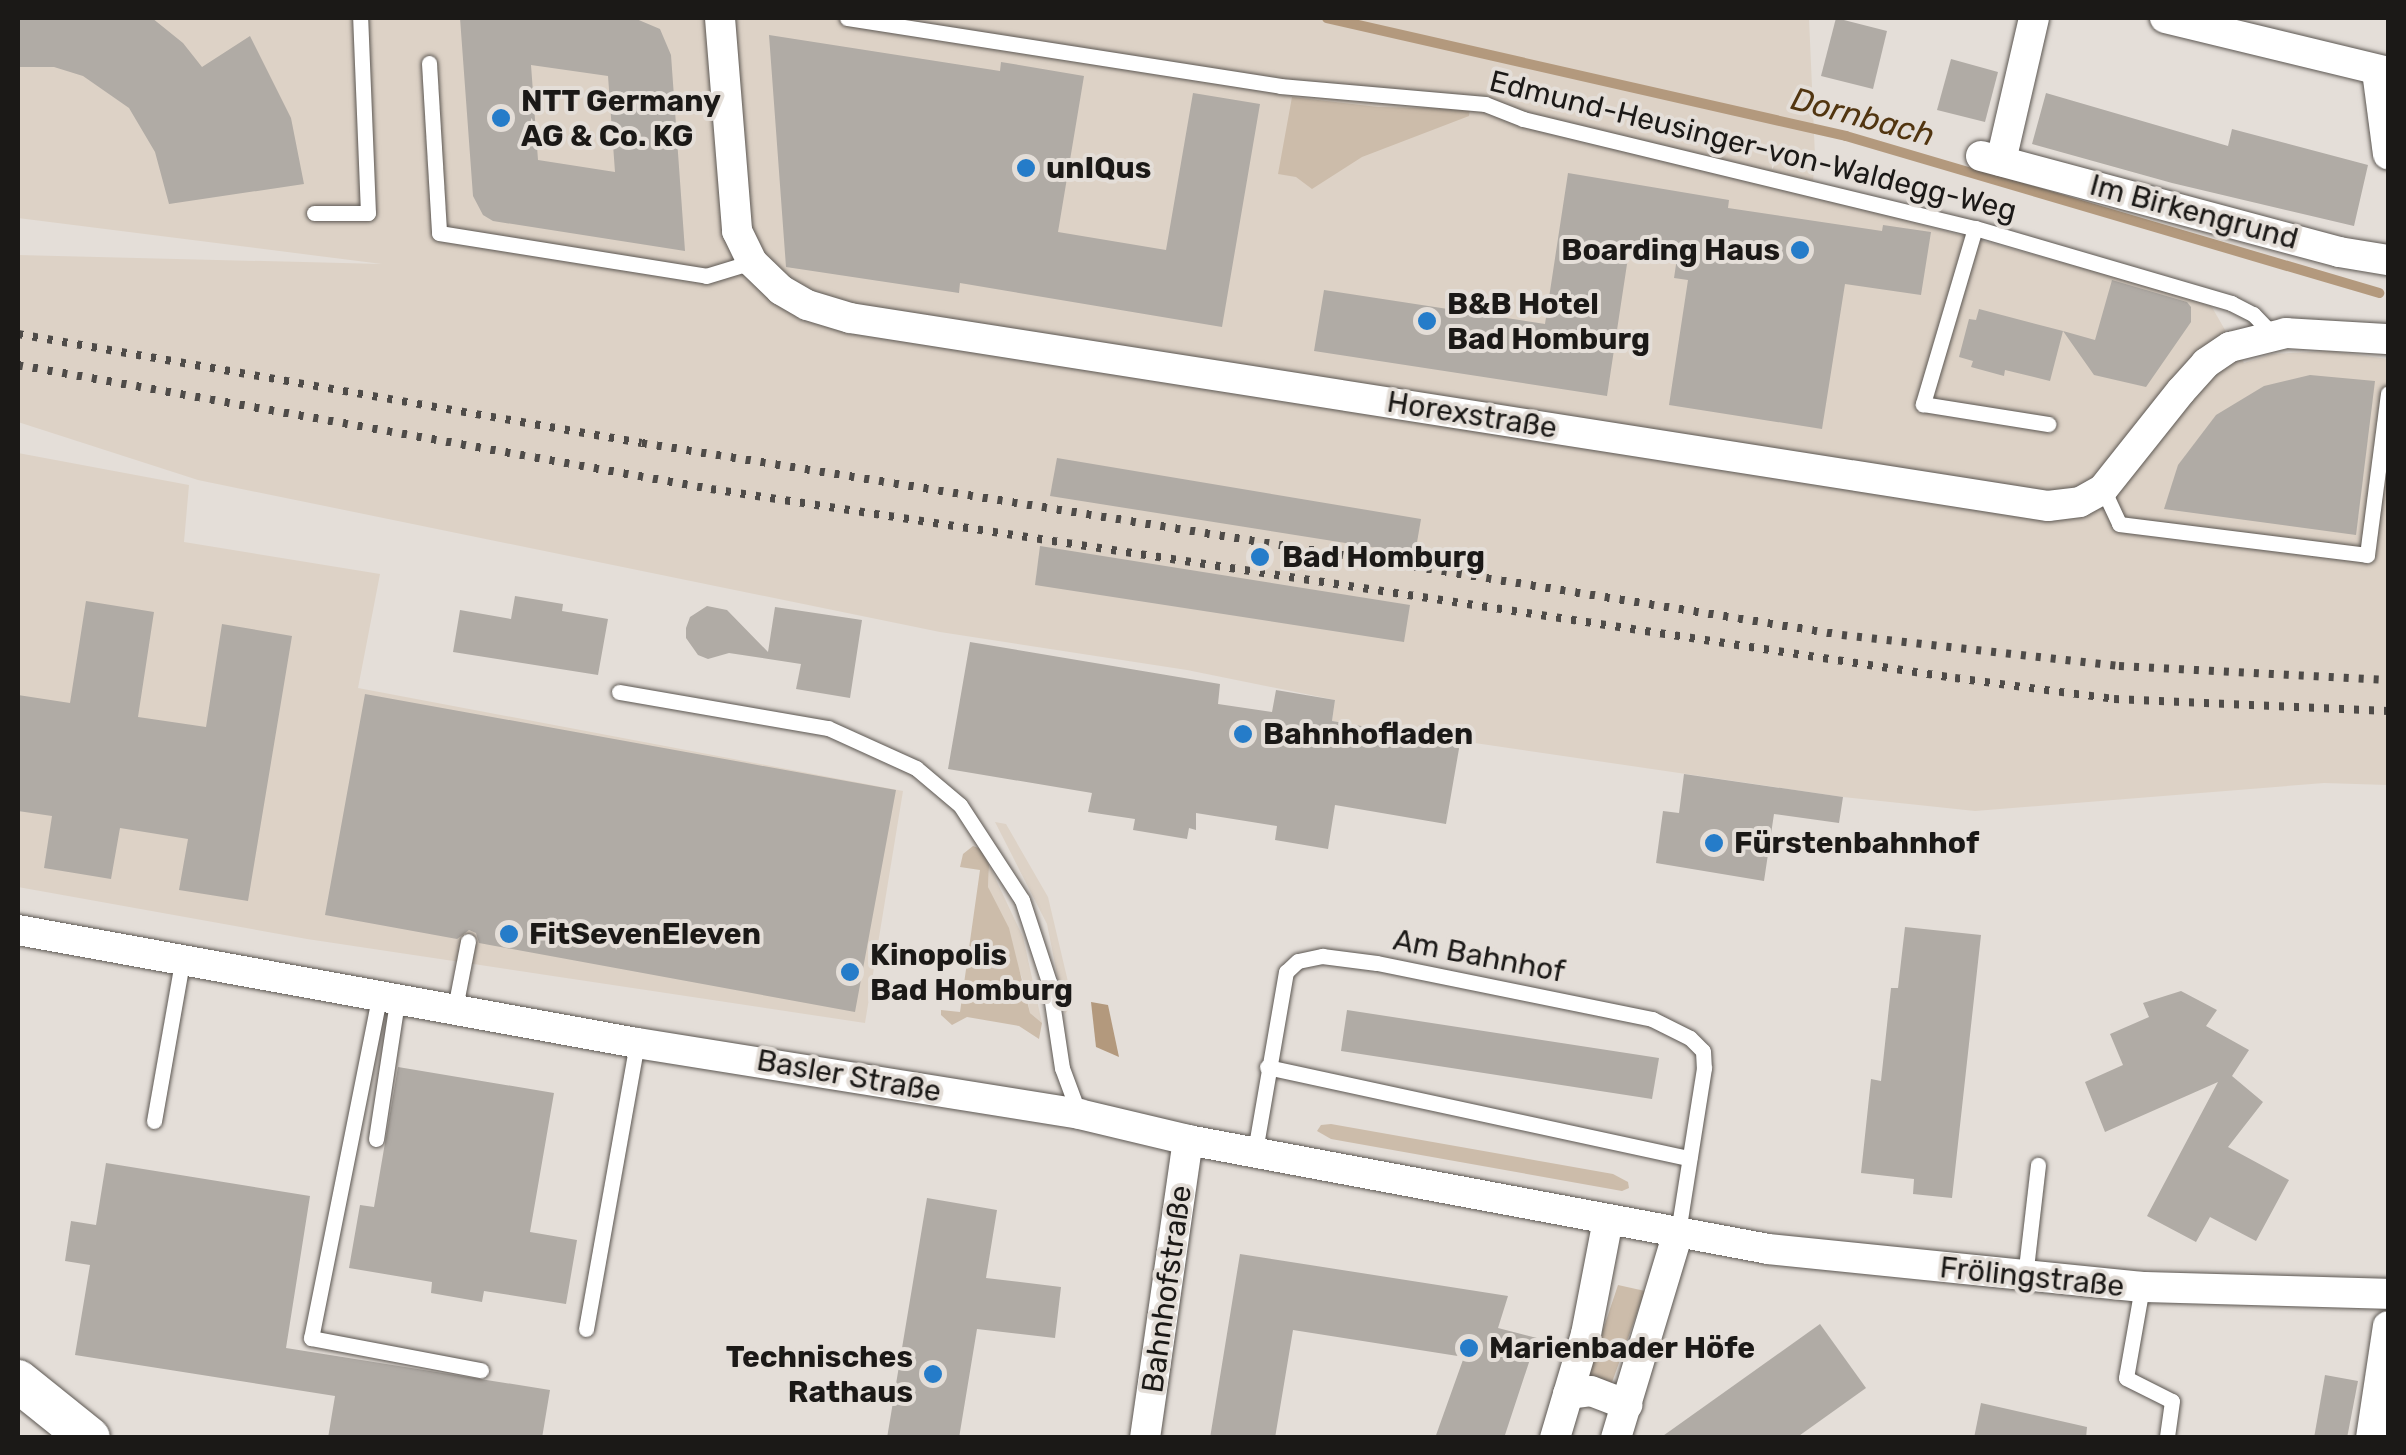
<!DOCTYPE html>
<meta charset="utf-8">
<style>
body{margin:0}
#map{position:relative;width:2406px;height:1455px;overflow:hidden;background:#e4ded8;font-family:Rubik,sans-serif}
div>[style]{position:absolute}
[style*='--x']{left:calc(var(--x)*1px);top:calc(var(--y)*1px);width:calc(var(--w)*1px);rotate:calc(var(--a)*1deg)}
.built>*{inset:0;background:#ddd2c6}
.green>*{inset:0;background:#ccbcaa}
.water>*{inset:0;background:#b3997d}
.stream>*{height:10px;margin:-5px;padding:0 5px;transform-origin:5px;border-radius:5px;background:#b3997d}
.building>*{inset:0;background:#b0aba5}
.roads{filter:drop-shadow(0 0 2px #5c5752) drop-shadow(0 0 2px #5c5752)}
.lane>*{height:15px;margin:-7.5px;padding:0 7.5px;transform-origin:7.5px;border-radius:7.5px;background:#fff}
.street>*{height:30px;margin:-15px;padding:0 15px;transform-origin:15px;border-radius:15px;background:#fff}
.secondary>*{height:42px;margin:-21px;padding:0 21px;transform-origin:21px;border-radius:21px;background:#fff}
.rail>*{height:8px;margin-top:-4px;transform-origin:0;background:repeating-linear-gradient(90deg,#4e4b48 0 5px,transparent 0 15px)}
.dots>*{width:28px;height:28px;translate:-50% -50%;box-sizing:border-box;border:5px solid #e4ded8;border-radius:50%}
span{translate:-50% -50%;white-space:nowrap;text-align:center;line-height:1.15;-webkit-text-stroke:8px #e4ded8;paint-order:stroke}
.poi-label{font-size:30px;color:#1b1917;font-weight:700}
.left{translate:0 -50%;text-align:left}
.right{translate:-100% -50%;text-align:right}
.street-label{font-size:30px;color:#1b1917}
.water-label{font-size:32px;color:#513510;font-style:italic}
.frame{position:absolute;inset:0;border:20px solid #1b1917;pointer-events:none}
</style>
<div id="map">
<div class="built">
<div style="clip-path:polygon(18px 18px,1809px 18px,1815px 156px,1812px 195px,2209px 302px,2244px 363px,2272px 354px,2329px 351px,2388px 359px,2388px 785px,2324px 783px,1975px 811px,1843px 797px,1338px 723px,1332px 721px,1335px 700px,1187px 670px,940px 632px,198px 480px,18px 422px,18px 255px,382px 264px,18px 218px)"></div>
<div style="clip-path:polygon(18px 453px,189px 485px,184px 542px,380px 574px,358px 688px,903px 791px,865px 1023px,307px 939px,18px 887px)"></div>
<div style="clip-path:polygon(995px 822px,1006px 824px,1048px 897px,1073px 1003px,1065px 1014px,1047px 924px)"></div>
<div style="clip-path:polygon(989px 865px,1023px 937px,1042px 1023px,1030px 1013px,1025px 986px,988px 887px)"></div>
</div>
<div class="green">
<div style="clip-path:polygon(1292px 97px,1378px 107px,1470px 109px,1469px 116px,1362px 157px,1312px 189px,1296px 177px,1278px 174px)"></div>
<div style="clip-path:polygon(973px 846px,981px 849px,989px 865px,988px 887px,1009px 928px,1030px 1013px,1042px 1023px,1039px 1039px,1019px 1026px,967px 1017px,952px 1025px,941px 1015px,941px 1010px,960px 1012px,980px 870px,960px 867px,963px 854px)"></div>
<div style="clip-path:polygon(1331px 1124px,1613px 1174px,1628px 1182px,1629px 1188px,1622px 1191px,1331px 1139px,1317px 1131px,1321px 1125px)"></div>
<div style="clip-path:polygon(1618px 1285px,1645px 1291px,1611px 1385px,1590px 1379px,1588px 1375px)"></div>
</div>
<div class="water">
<div style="clip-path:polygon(1091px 1002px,1108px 1005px,1119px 1057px,1096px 1047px)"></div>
</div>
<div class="stream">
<div style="--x:1327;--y:18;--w:532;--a:12.81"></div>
<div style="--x:1846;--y:136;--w:556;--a:16.41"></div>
</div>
<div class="building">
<div style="clip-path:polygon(18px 18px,152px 18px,183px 43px,202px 67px,250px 36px,291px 118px,304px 184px,169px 204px,155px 152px,129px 108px,83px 76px,54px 67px,18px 67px)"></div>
<div style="clip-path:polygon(evenodd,460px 18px,634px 18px,660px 29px,671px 55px,685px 251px,493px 221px,483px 215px,473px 196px,460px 18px,531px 65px,608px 76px,615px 172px,538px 160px,531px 65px)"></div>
<div style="clip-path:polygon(1836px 18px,1887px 31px,1873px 89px,1821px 76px)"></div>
<div style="clip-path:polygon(769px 35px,1000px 71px,1001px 62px,1084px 76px,1058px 232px,1166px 250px,1193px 93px,1260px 104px,1222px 327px,960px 283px,959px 293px,786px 267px)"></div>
<div style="clip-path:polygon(1951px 59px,1998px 72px,1985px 122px,1937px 110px)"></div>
<div style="clip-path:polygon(2046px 93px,2228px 146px,2232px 129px,2368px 165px,2354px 226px,2172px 183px,2032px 144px)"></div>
<div style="clip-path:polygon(1568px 173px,1729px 200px,1728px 208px,1882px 231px,1883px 225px,1931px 232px,1921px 295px,1845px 284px,1822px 429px,1669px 405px,1688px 280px,1674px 278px,1677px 258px,1629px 251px,1607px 396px,1314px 351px,1324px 290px,1545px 324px)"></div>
<div style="clip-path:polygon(2112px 280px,2187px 302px,2191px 307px,2191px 322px,2146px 387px,2094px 375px,2063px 331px,2095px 340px)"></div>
<div style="clip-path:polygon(1979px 309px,2063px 331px,2050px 381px,2005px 370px,2004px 376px,1971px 367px,1973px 361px,1959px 357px,1969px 319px,1976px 320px)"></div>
<div style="clip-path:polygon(2310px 375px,2375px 381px,2356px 535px,2164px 509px,2178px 465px,2216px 415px,2264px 386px)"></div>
<div style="clip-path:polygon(1057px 458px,1421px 519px,1415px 554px,1050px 496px)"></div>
<div style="clip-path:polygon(1040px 546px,1410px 605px,1404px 642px,1035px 585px)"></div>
<div style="clip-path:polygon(515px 596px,563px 604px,562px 611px,608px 619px,598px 675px,453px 652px,460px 610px,511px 619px)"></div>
<div style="clip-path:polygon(86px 601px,154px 612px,138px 717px,206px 727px,222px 624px,292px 636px,248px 901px,179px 890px,188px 839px,120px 828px,111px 879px,44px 868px,52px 816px,18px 811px,18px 695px,70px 703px)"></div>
<div style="clip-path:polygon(707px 606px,727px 610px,768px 652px,775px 607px,862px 620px,850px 698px,796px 689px,801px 664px,729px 653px,708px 659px,698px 655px,686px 638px,686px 628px,690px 617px)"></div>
<div style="clip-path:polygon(970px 642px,1220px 684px,1218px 704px,1272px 712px,1276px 690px,1335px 700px,1332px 721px,1460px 743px,1446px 824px,1335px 805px,1328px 849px,1275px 840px,1277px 826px,1196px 813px,1196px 830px,1189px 828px,1187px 839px,1133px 830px,1135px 819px,1088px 812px,1092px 793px,948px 769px)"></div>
<div style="clip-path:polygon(365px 694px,896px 790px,855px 1012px,479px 943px,476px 933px,469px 930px,457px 939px,325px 915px)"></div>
<div style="clip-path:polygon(1684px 774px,1843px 797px,1839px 823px,1774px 814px,1764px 881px,1656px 863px,1663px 811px,1679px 813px)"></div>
<div style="clip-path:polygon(1905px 927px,1981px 935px,1952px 1198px,1913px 1194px,1914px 1179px,1861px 1173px,1871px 1079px,1881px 1081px,1891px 988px,1898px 988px)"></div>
<div style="clip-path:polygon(2181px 991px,2217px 1010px,2206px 1026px,2249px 1050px,2232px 1076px,2263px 1102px,2228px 1147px,2289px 1180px,2256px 1241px,2210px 1217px,2196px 1242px,2147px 1216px,2218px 1082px,2105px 1132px,2085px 1082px,2123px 1065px,2110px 1034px,2149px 1017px,2143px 1003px)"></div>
<div style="clip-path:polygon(1347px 1010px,1659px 1058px,1652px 1099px,1341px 1051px)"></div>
<div style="clip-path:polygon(398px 1067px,554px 1093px,530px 1232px,577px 1240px,566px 1304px,484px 1291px,482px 1302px,431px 1293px,432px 1282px,349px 1268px,360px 1205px,374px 1207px)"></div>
<div style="clip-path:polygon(106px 1163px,310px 1196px,286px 1348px,550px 1390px,542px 1438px,328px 1438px,335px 1396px,75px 1355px,90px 1265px,65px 1261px,71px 1221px,96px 1225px)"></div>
<div style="clip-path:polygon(927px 1198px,997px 1210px,986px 1278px,1061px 1287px,1055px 1338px,977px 1329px,959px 1438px,887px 1438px)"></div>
<div style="clip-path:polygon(1240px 1254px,1508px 1296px,1498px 1328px,1537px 1338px,1504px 1438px,1435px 1438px,1464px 1357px,1293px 1330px,1275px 1438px,1210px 1438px)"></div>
<div style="clip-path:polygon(1820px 1324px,1866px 1388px,1796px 1438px,1660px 1438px)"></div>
<div style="clip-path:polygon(2325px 1375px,2358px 1381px,2347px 1438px,2314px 1438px)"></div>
<div style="clip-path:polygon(1981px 1403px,2087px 1427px,2086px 1438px,1974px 1438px)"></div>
</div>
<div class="roads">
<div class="lane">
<div style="--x:847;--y:18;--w:438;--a:8.9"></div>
<div style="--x:1280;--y:86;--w:206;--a:5"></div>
<div style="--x:1485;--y:104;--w:41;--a:21.5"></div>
<div style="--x:1523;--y:119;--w:465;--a:13.6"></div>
<div style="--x:1975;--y:228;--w:267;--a:16.3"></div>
<div style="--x:2231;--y:303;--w:25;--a:27"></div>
<div style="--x:2253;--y:314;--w:28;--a:46"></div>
<div style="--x:429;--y:63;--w:170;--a:86.6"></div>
<div style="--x:439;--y:233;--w:270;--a:9.1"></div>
<div style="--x:706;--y:276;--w:48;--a:-16.9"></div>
<div style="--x:314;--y:213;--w:54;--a:0"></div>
<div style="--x:368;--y:213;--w:195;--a:-92.3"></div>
<div style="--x:1975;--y:228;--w:184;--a:106.5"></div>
<div style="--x:1923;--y:404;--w:127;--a:9.1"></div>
<div style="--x:2103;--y:489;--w:38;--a:65"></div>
<div style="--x:2119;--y:524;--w:250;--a:7.1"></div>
<div style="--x:2367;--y:555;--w:163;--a:-82.6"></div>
<div style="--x:619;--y:692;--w:212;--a:9.8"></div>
<div style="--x:828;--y:728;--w:97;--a:24.4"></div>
<div style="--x:916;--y:768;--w:57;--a:40.1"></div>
<div style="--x:960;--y:805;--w:113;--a:56.9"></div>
<div style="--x:1022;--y:900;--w:86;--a:71.8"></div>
<div style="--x:1049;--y:982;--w:87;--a:81.4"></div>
<div style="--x:1062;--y:1068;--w:49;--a:69.7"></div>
<div style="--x:380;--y:993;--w:352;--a:101.3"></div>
<div style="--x:311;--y:1338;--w:173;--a:10.7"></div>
<div style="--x:455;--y:1008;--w:68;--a:-79"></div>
<div style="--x:1267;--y:1067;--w:432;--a:12.2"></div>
<div style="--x:154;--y:1121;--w:167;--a:-80"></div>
<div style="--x:376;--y:1139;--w:145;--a:-81.3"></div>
<div style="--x:1255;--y:1151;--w:182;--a:-80.2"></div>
<div style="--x:1286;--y:972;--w:16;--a:-43"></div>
<div style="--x:1298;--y:961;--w:25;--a:-12"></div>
<div style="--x:1322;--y:956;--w:55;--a:7.3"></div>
<div style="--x:1377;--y:963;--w:281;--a:11.5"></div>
<div style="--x:1652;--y:1019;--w:42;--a:26.6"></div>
<div style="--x:1690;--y:1038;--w:18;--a:45"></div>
<div style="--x:1703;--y:1051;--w:17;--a:87"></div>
<div style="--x:1704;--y:1068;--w:166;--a:99"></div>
<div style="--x:2025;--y:1277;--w:113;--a:-83.4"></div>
<div style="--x:2142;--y:1287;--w:92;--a:100"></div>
<div style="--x:2126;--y:1378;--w:51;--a:26.6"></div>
<div style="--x:2172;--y:1401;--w:37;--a:98"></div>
<div style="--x:586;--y:1329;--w:291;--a:-79.9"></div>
</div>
<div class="street">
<div style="--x:720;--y:18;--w:214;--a:85.4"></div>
<div style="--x:737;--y:231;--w:34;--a:64"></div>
<div style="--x:752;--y:262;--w:40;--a:44"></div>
<div style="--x:781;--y:290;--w:30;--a:30"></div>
<div style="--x:807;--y:305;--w:45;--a:16.8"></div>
<div style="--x:850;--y:318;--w:1213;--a:8.92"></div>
<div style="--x:2048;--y:506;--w:32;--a:-7"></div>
<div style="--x:2080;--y:502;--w:26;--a:-29"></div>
<div style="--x:2103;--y:489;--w:125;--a:-51.5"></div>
<div style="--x:2181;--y:391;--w:38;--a:-48"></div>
<div style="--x:2206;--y:363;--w:29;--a:-34"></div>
<div style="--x:2230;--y:347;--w:58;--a:-14"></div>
<div style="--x:2286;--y:333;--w:102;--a:3.4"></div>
<div style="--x:2165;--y:18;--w:229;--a:13.6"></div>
<div style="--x:2377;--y:71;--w:84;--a:82.5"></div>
<div style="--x:1981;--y:156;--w:371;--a:15"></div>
<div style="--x:2339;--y:252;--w:50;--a:9.3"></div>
<div style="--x:2001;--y:161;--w:147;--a:-77"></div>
<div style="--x:18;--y:930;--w:629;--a:10.35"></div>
<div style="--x:637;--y:1043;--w:448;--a:9.1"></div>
<div style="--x:1079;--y:1114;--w:112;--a:13.4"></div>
<div style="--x:1188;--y:1140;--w:590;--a:10.64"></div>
<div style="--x:1768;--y:1249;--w:376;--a:5.8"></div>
<div style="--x:2142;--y:1287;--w:246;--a:1.6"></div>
<div style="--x:1568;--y:1394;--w:23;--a:-7"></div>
<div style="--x:1591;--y:1391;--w:39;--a:21"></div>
<div style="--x:1145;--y:1438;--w:301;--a:-81.8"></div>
<div style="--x:1555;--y:1438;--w:109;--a:-73.4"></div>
<div style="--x:1586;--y:1334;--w:116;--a:-79.1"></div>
<div style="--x:1616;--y:1438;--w:215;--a:-73.2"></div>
<div style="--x:2371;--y:1438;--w:113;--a:-81.4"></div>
</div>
<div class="secondary">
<div style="--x:18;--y:1381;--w:91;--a:38.8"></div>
</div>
</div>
<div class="rail">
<div style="--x:18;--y:334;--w:633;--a:9.91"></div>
<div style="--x:642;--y:443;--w:1215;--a:9.09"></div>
<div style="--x:1842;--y:635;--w:279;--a:6.4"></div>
<div style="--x:2119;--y:666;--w:269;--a:3"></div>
<div style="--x:18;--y:365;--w:704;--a:10.14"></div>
<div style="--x:711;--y:489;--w:1258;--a:8.64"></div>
<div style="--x:1955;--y:678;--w:160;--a:7.5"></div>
<div style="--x:2114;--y:699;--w:274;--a:2.5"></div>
</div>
<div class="dots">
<div style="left:501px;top:118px;background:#257cc9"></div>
<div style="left:1026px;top:168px;background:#257cc9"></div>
<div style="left:1800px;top:250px;background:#257cc9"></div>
<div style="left:1427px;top:321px;background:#257cc9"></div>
<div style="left:1260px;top:557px;background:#257cc9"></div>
<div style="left:1243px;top:734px;background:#257cc9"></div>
<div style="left:1714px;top:843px;background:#257cc9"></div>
<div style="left:509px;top:934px;background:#257cc9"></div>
<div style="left:850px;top:972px;background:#257cc9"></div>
<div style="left:1469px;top:1348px;background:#257cc9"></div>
<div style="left:933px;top:1374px;background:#257cc9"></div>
</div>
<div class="poi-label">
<span class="left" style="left:521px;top:118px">NTT Germany<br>AG &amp; Co. KG</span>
<span class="left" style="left:1046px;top:168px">unIQus</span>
<span class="right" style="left:1780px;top:250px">Boarding Haus</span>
<span class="left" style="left:1447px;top:321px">B&amp;B Hotel<br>Bad Homburg</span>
<span class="left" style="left:1282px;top:557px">Bad Homburg</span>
<span class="left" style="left:1263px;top:734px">Bahnhofladen</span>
<span class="left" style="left:1734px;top:843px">Fürstenbahnhof</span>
<span class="left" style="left:529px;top:934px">FitSevenEleven</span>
<span class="left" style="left:870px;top:972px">Kinopolis<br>Bad Homburg</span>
<span class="left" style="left:1489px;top:1348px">Marienbader Höfe</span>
<span class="right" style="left:913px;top:1374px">Technisches<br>Rathaus</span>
</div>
<div class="street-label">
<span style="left:1753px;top:146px;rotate:14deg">Edmund-Heusinger-von-Waldegg-Weg</span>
<span style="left:2194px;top:212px;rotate:15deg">Im Birkengrund</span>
<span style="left:1472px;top:415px;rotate:9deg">Horexstraße</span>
<span style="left:1479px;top:956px;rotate:11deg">Am Bahnhof</span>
<span style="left:849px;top:1076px;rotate:10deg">Basler Straße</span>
<span style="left:2032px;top:1277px;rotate:6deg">Frölingstraße</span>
<span style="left:1167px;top:1289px;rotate:-82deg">Bahnhofstraße</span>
</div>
<div class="water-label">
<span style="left:1863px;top:117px;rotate:15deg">Dornbach</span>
</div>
<div class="frame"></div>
</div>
